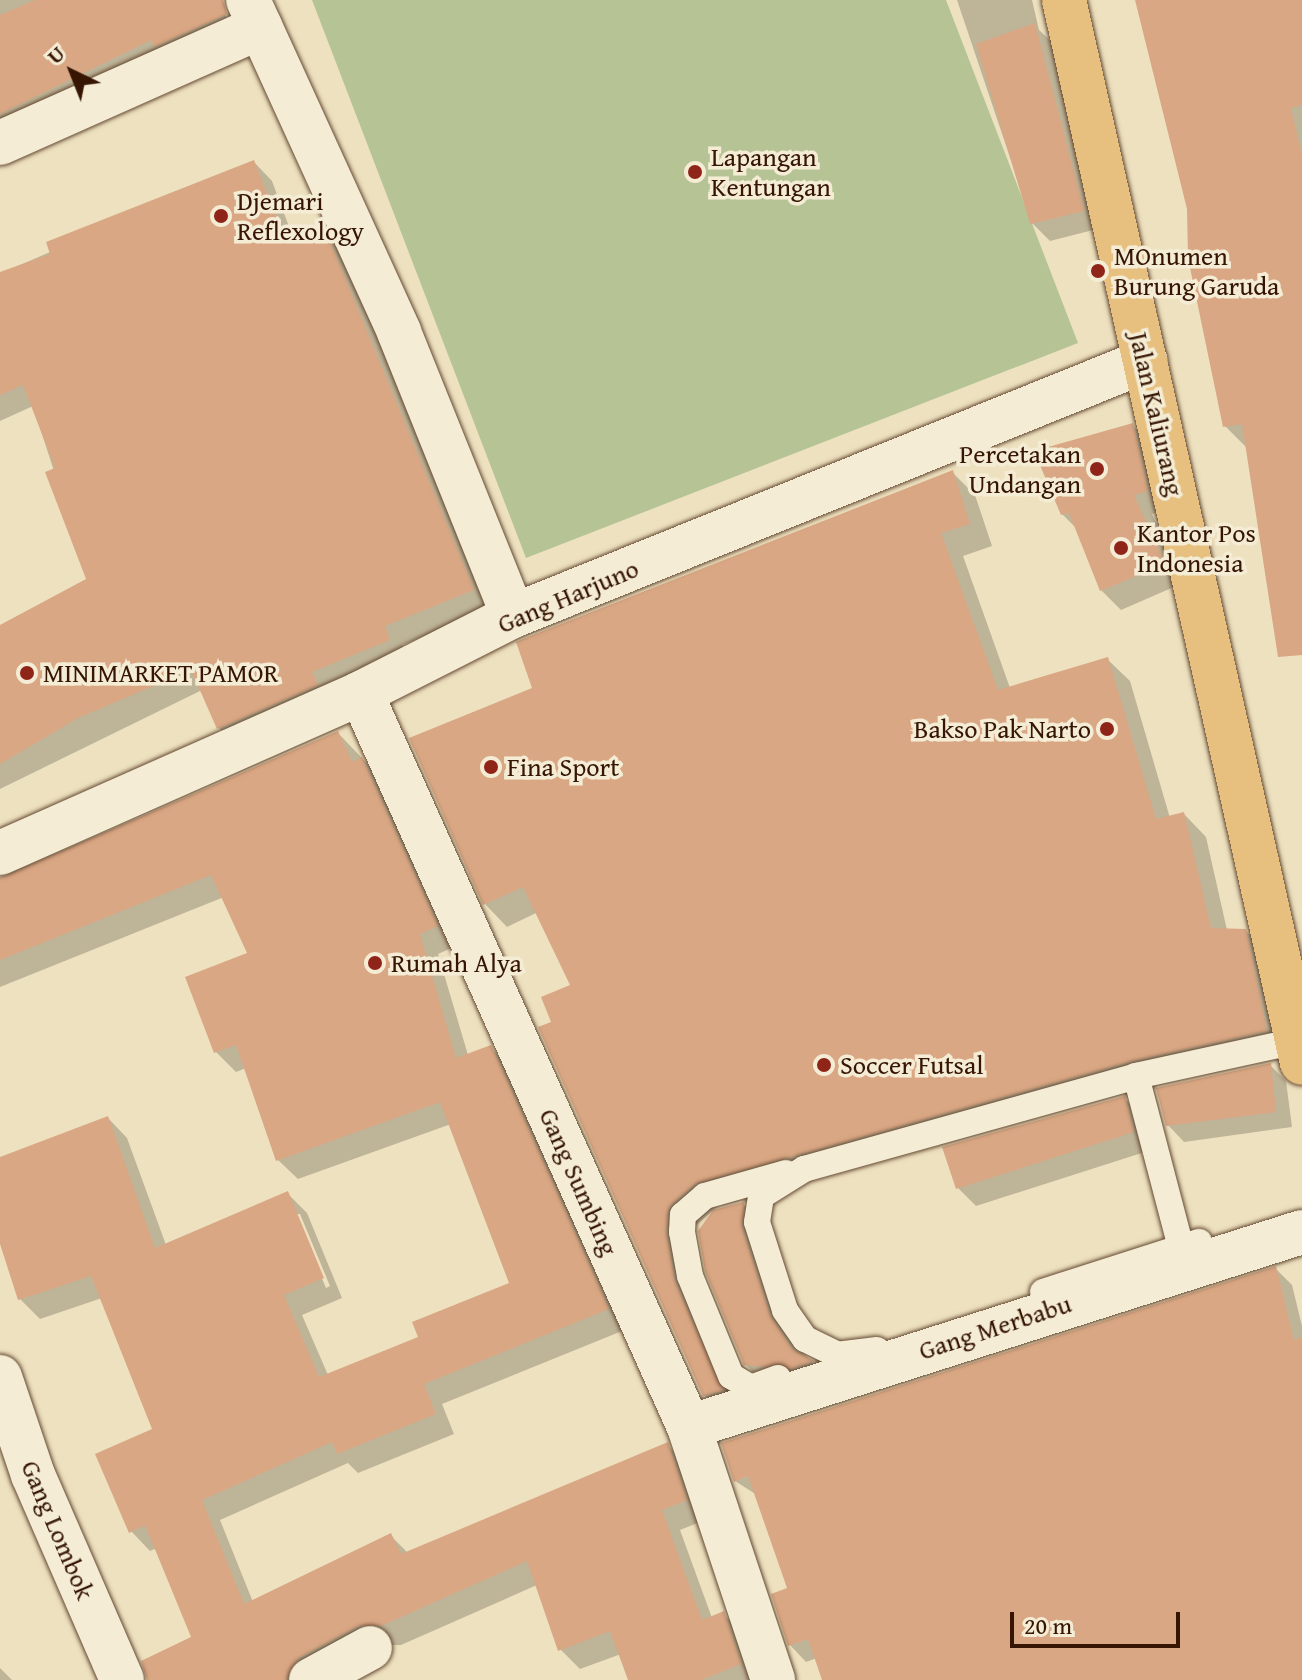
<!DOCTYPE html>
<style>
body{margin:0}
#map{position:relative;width:1302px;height:1680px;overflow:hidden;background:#eee1bf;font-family:"Gentium Book Plus",serif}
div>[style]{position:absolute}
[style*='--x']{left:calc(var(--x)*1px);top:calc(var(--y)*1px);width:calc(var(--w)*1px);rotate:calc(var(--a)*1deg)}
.green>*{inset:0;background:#b5c395}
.shadow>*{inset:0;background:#0003}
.building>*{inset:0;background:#daa784}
.roads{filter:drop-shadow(0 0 2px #644932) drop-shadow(0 0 2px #644932)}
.lane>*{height:26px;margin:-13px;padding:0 13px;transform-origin:13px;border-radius:13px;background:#f4ecd5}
.street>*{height:44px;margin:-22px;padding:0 22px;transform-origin:22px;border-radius:22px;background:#f4ecd5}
.primary>*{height:44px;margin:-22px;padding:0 22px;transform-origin:22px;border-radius:22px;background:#e7c080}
.dots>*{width:22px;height:22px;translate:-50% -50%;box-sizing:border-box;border:4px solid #f4ecd5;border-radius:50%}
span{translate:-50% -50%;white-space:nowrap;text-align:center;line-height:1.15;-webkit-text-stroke:7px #f4ecd5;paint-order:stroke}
.poi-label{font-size:26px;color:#361603}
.left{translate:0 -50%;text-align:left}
.right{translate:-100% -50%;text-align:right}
.street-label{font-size:26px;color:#361603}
.north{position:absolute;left:32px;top:32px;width:80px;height:80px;-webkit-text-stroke:6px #f4ecd5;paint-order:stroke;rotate:317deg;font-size:22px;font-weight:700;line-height:32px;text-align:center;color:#361603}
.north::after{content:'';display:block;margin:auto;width:28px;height:36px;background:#361603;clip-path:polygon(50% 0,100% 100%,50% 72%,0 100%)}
.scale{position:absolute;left:1010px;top:1612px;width:170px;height:36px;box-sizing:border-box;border:4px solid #361603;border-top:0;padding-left:10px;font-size:24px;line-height:28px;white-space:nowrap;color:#361603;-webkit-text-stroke:6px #f4ecd5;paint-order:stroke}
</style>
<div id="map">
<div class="green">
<div style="clip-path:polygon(312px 0,946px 0,1078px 343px,526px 558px)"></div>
</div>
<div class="shadow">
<div style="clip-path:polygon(0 0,219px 0,239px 47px,0 154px)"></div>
<div style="clip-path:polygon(957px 0,1032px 0,1039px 30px,1053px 43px,1101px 228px,1050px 241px,1032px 223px)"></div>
<div style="clip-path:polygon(1136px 0,1302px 0,1302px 642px,1247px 448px,1225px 426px,1189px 209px)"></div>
<div style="clip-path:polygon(254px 162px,272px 181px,294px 240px,323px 228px,341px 246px,491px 608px,402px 645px,407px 658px,237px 747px,219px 728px,202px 690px,0 789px,0 627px,89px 580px,33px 406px,0 421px,0 274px)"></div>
<div style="clip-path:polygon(1133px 426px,1152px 445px,1167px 510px,1152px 514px,1183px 583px,1121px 610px,1101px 590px,1078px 530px,1062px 514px)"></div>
<div style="clip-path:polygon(952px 472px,975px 495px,992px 546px,963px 556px,1010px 688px,1107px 659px,1130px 681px,1170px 818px,1184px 814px,1206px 837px,1227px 930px,1246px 931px,1268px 954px,1288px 1053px,1155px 1082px,718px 1206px,691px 1230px,688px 1255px,744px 1412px,727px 1418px,704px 1395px,554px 1023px,573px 986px,536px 913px,507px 927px,485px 904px,534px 689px)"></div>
<div style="clip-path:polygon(evenodd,338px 733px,382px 779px,456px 946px,438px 954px,468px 1055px,490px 1047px,510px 1067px,627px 1329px,442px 1404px,454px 1434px,358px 1473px,348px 1463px,220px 1520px,253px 1602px,390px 1535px,408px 1553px,667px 1445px,687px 1464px,705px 1520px,680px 1530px,712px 1618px,723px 1614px,743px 1633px,759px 1680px,631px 1680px,621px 1654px,580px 1669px,560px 1649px,537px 1585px,401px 1645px,378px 1645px,317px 1680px,178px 1680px,194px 1638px,157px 1548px,150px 1551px,131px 1531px,155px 1430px,102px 1298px,40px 1319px,20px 1299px,0 1238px,0 1159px,108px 1118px,127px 1138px,166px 1245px,287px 1193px,307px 1213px,342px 1298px,302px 1315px,328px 1375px,420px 1338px,512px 1284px,451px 1124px,298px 1179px,278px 1160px,246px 1068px,236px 1072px,216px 1052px,188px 978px,250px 954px,224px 897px,0 987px,0 877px,338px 733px,295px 1214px,300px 1214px,330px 1286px,326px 1288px,295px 1214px)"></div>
<div style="clip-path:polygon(1270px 1065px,1286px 1081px,1292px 1127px,1184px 1142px,1168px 1125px)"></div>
<div style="clip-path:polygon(1124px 1098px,1142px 1116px,1151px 1150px,976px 1206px,958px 1188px)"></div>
<div style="clip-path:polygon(743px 1204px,771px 1231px,799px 1349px,839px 1389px,774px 1392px,745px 1364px,707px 1271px)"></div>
<div style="clip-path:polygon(1276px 1269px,1292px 1285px,1302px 1326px,1302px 1680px,824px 1680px,817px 1658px,806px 1662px,790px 1645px,790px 1589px,757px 1495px,735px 1481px)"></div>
<div style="clip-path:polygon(0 1668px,12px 1680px,0 1680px)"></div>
</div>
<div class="building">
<div style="clip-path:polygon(35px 0,223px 0,227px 14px,154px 47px,151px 40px,0 114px,0 15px)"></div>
<div style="clip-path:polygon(1135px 0,1302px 0,1302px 105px,1291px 108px,1302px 156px,1302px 655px,1278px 657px,1242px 424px,1223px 427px,1188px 258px,1187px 209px)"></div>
<div style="clip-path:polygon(1035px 23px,1084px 211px,1030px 224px,976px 44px)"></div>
<div style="clip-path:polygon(254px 160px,285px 241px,323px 225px,474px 590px,385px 626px,390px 640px,312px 672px,318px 685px,217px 729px,191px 670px,78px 718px,0 764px,0 625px,86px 579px,45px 472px,55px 468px,23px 385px,0 395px,0 272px,50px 254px,46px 242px)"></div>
<div style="clip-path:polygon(1133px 423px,1148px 491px,1134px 495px,1165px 564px,1100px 591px,1069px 513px,1061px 515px,1034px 451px)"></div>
<div style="clip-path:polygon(953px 470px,970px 524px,941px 533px,998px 690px,1108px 657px,1156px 819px,1184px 812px,1211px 928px,1246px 929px,1267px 1031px,1132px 1061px,695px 1184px,669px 1207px,666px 1231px,675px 1282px,723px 1390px,703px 1396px,538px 1027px,551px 1022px,541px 997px,570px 985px,523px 887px,483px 905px,409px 738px,532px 688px,516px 642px,523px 639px)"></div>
<div style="clip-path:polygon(338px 731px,352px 762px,362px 757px,438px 926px,420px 934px,456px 1058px,491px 1045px,609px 1309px,424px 1384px,436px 1414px,337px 1454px,332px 1442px,202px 1500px,244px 1604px,391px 1533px,401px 1554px,668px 1442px,687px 1500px,662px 1510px,702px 1620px,724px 1611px,741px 1664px,701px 1680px,628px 1680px,610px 1631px,558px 1651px,527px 1561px,381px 1626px,358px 1626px,298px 1658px,286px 1680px,147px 1680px,141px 1661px,191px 1637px,145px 1525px,129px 1533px,95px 1454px,152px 1429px,91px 1276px,18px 1300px,0 1244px,0 1157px,108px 1116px,155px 1248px,288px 1191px,324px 1278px,284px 1295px,319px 1377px,418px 1337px,412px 1322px,509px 1283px,440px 1102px,276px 1161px,236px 1045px,214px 1053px,185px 977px,247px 953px,211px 875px,0 960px,0 878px)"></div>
<div style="clip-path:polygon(1271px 1063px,1276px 1112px,1166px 1126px,1156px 1088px)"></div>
<div style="clip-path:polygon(1125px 1096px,1134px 1132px,956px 1189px,942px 1147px)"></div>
<div style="clip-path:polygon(744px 1202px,742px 1227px,770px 1315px,792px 1349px,814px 1361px,790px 1369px,744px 1365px,705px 1271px,698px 1231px,713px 1210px)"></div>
<div style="clip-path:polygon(1276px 1266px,1294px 1340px,1302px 1337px,1302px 1680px,822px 1680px,808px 1639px,788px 1646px,771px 1594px,787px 1588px,748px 1476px,734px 1482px,721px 1443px)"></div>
</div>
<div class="roads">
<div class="lane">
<div style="--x:1136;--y:1076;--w:178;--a:75.3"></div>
<div style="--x:1043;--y:1292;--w:164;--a:-17.8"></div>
<div style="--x:877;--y:1350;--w:39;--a:173"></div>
<div style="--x:838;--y:1355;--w:37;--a:-154"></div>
<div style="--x:805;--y:1339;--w:35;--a:-125"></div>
<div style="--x:785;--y:1310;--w:92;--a:-107.7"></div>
<div style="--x:757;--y:1222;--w:26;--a:-81"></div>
<div style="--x:761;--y:1196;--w:51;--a:-32.1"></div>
<div style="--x:804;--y:1169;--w:345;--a:-15.6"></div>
<div style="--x:1136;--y:1076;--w:164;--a:-12.3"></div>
<div style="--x:778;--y:1378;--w:29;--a:160"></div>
<div style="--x:751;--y:1388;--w:23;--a:-149"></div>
<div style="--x:731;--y:1376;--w:108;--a:-112.3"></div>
<div style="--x:690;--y:1276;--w:45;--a:-100.3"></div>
<div style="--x:682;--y:1232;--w:17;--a:-87"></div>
<div style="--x:683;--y:1215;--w:29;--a:-41"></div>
<div style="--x:705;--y:1196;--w:84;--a:-15.9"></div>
</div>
<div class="street">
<div style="--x:248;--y:0;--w:365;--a:65.5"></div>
<div style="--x:399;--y:332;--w:306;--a:68.1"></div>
<div style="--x:0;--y:143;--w:285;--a:-24"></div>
<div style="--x:361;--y:693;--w:804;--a:65.92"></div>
<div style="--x:689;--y:1427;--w:267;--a:71.6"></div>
<div style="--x:0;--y:853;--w:395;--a:-23.9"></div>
<div style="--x:361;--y:693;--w:170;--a:-26.9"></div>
<div style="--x:513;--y:616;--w:682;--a:-21.97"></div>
<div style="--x:0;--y:1377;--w:103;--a:71.4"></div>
<div style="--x:33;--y:1475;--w:223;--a:66.5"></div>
<div style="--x:689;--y:1427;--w:643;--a:-17.65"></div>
<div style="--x:311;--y:1680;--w:67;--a:-28.5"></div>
</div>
<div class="primary">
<div style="--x:1064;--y:0;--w:1089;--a:77.38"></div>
</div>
</div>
<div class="dots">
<div style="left:695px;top:172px;background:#8f2418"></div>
<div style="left:221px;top:216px;background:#8f2418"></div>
<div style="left:1098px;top:271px;background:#8f2418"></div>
<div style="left:1097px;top:469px;background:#8f2418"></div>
<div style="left:1121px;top:548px;background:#8f2418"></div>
<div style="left:27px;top:673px;background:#8f2418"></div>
<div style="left:1107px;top:729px;background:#8f2418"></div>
<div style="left:491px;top:767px;background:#8f2418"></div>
<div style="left:375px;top:963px;background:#8f2418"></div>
<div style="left:824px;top:1065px;background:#8f2418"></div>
</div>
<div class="poi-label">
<span class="left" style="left:711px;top:172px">Lapangan<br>Kentungan</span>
<span class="left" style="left:237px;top:216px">Djemari<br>Reflexology</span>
<span class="left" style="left:1114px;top:271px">MOnumen<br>Burung Garuda</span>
<span class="right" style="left:1081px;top:469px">Percetakan<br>Undangan</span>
<span class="left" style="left:1137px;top:548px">Kantor Pos<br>Indonesia</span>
<span class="left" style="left:43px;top:673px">MINIMARKET PAMOR</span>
<span class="right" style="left:1091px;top:729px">Bakso Pak Narto</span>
<span class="left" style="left:507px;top:767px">Fina Sport</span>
<span class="left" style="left:391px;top:963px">Rumah Alya</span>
<span class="left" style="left:840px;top:1065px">Soccer Futsal</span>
</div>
<div class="street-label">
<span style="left:1157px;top:414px;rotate:77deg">Jalan Kaliurang</span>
<span style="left:568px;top:596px;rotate:-23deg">Gang Harjuno</span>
<span style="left:579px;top:1182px;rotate:66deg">Gang Sumbing</span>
<span style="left:995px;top:1327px;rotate:-18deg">Gang Merbabu</span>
<span style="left:58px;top:1530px;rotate:67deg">Gang Lombok</span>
</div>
<div class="north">U</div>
<div class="scale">20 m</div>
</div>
